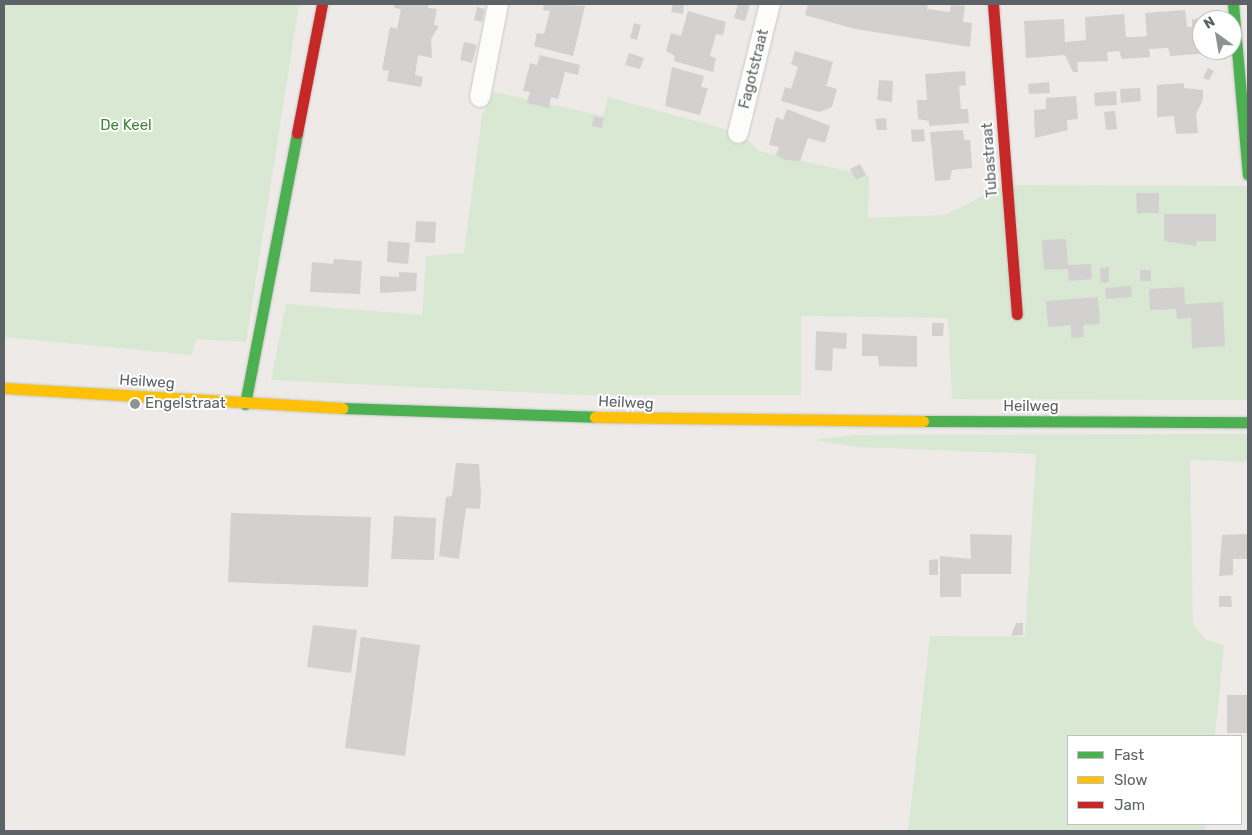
<!DOCTYPE html>
<style>
body{margin:0}
#map{position:relative;width:1252px;height:835px;overflow:hidden;background:#edeae7;font-family:Rubik,sans-serif}
div>[style]{position:absolute}
[style*='--x']{left:calc(var(--x)*1px);top:calc(var(--y)*1px);width:calc(var(--w)*1px);rotate:calc(var(--a)*1deg)}
.green>*{inset:0;background:#d8e8d2}
.building>*{inset:0;background:#d3d1d0}
.roads{filter:drop-shadow(0 0 1px #c8c8c8) drop-shadow(0 0 1px #c8c8c8)}
.street>*{height:20px;margin:-10px;padding:0 10px;transform-origin:10px;border-radius:10px;background:#fcfcfb}
.fast>*{height:11px;margin:-5.5px;padding:0 5.5px;transform-origin:5.5px;border-radius:5.5px;background:#4caf50}
.slow>*{height:11px;margin:-5.5px;padding:0 5.5px;transform-origin:5.5px;border-radius:5.5px;background:#ffc107}
.jam>*{height:11px;margin:-5.5px;padding:0 5.5px;transform-origin:5.5px;border-radius:5.5px;background:#c62828}
.dots>*{width:14px;height:14px;translate:-50% -50%;box-sizing:border-box;border:2px solid #fff;border-radius:50%}
span{translate:-50% -50%;white-space:nowrap;text-align:center;line-height:1.15;-webkit-text-stroke:4px #fff;paint-order:stroke}
.street-label{font-size:15px;color:#5c6265}
.park-label{font-size:15px;color:#3c8534}
.poi-label{font-size:15px;color:#5c6265}
.left{translate:0 -50%;text-align:left}
.frame{position:absolute;inset:0;border:5px solid #5c6265;pointer-events:none}
.legend{position:absolute;left:1067px;top:735px;width:175px;height:90px;box-sizing:border-box;background:#fff;border:1px solid #bec0c1;margin:0;padding:6px 9px;list-style:none;font-size:15px;color:#5c6265}
.legend li{display:flex;align-items:center;gap:10px;height:25px}
.legend b{width:25px;border:1px solid #bec0c1}
.north{position:absolute;left:1192px;top:10px;width:50px;height:50px;box-sizing:border-box;background:#fff;border:1px solid #bec0c1;border-radius:50%;rotate:328deg;font-size:14px;font-weight:700;line-height:20px;text-align:center;color:#5c6265}
.north::after{content:'';display:block;margin:auto;width:18px;height:22px;background:#8f9292;clip-path:polygon(50% 0,100% 100%,50% 72%,0 100%)}
</style>
<div id="map">
<div class="green">
<div style="clip-path:polygon(4px 4px,299px 4px,246px 342px,196px 339px,192px 355px,4px 337px)"></div>
<div style="clip-path:polygon(494px 92px,603px 116px,608px 97px,742px 134px,759px 151px,869px 176px,868px 218px,946px 215px,1003px 185px,1248px 186px,1248px 400px,952px 399px,948px 318px,801px 316px,801px 395px,583px 395px,271px 380px,286px 304px,422px 315px,426px 256px,464px 253px,482px 116px)"></div>
<div style="clip-path:polygon(1248px 434px,1248px 462px,1190px 460px,1193px 624px,1206px 640px,1224px 645px,1215px 736px,1068px 736px,1068px 824px,1206px 824px,1205px 831px,908px 831px,930px 636px,1025px 637px,1036px 454px,857px 447px,814px 440px,854px 435px)"></div>
</div>
<div class="building">
<div style="clip-path:polygon(395px 4px,429px 4px,428px 8px,437px 9px,434px 25px,439px 26px,431px 39px,432px 58px,418px 55px,415px 75px,423px 77px,421px 87px,387px 81px,389px 71px,382px 70px,390px 27px,397px 29px,401px 9px,394px 8px)"></div>
<div style="clip-path:polygon(544px 4px,585px 6px,573px 56px,534px 46px,537px 33px,544px 34px,550px 11px,543px 10px)"></div>
<div style="clip-path:polygon(673px 4px,684px 5px,683px 14px,671px 12px)"></div>
<div style="clip-path:polygon(738px 4px,750px 4px,745px 21px,734px 18px)"></div>
<div style="clip-path:polygon(808px 4px,928px 4px,927px 9px,950px 12px,951px 5px,965px 6px,963px 22px,972px 23px,970px 47px,855px 29px,805px 15px)"></div>
<div style="clip-path:polygon(477px 7px,485px 9px,482px 22px,474px 20px)"></div>
<div style="clip-path:polygon(1185px 10px,1187px 27px,1192px 27px,1192px 19px,1209px 18px,1202px 20px,1202px 50px,1212px 53px,1170px 56px,1168px 48px,1149px 49px,1150px 57px,1122px 59px,1119px 51px,1107px 52px,1108px 61px,1077px 62px,1078px 72px,1073px 72px,1065px 55px,1026px 58px,1024px 21px,1064px 19px,1065px 42px,1076px 41px,1086px 40px,1085px 17px,1124px 14px,1126px 37px,1137px 37px,1147px 36px,1145px 13px)"></div>
<div style="clip-path:polygon(688px 11px,726px 22px,723px 35px,716px 34px,710px 56px,716px 58px,713px 72px,674px 61px,675px 56px,666px 51px,671px 33px,681px 36px)"></div>
<div style="clip-path:polygon(634px 23px,641px 25px,637px 40px,630px 38px)"></div>
<div style="clip-path:polygon(464px 42px,477px 45px,472px 63px,460px 60px)"></div>
<div style="clip-path:polygon(795px 51px,833px 62px,826px 86px,837px 89px,832px 107px,819px 112px,781px 101px,785px 87px,791px 89px,798px 67px,791px 64px)"></div>
<div style="clip-path:polygon(629px 53px,644px 58px,640px 69px,625px 65px)"></div>
<div style="clip-path:polygon(540px 55px,580px 65px,578px 75px,565px 72px,558px 99px,551px 97px,549px 108px,527px 103px,530px 92px,523px 91px,530px 63px,537px 65px)"></div>
<div style="clip-path:polygon(672px 67px,704px 76px,701px 87px,708px 88px,700px 115px,665px 106px)"></div>
<div style="clip-path:polygon(1208px 68px,1214px 71px,1209px 80px,1203px 78px)"></div>
<div style="clip-path:polygon(965px 71px,966px 85px,959px 86px,961px 109px,968px 109px,969px 123px,929px 126px,929px 121px,918px 119px,917px 100px,927px 100px,925px 74px)"></div>
<div style="clip-path:polygon(879px 80px,893px 81px,892px 102px,877px 100px)"></div>
<div style="clip-path:polygon(1049px 82px,1050px 93px,1029px 94px,1028px 84px)"></div>
<div style="clip-path:polygon(1184px 83px,1184px 88px,1203px 90px,1203px 100px,1196px 114px,1198px 133px,1176px 134px,1174px 116px,1157px 117px,1157px 85px)"></div>
<div style="clip-path:polygon(1140px 88px,1141px 101px,1121px 103px,1120px 89px)"></div>
<div style="clip-path:polygon(1116px 91px,1117px 105px,1095px 106px,1094px 93px)"></div>
<div style="clip-path:polygon(1076px 96px,1078px 119px,1067px 120px,1068px 130px,1035px 138px,1034px 110px,1046px 109px,1046px 98px)"></div>
<div style="clip-path:polygon(787px 109px,830px 126px,825px 143px,808px 138px,800px 161px,785px 160px,776px 155px,779px 147px,769px 145px,776px 117px,783px 120px)"></div>
<div style="clip-path:polygon(1115px 111px,1117px 129px,1106px 130px,1104px 112px)"></div>
<div style="clip-path:polygon(594px 116px,604px 118px,602px 128px,592px 126px)"></div>
<div style="clip-path:polygon(886px 118px,887px 130px,877px 130px,875px 119px)"></div>
<div style="clip-path:polygon(924px 129px,925px 141px,912px 142px,911px 130px)"></div>
<div style="clip-path:polygon(963px 130px,964px 140px,970px 140px,972px 168px,952px 170px,950px 180px,935px 181px,930px 132px)"></div>
<div style="clip-path:polygon(860px 164px,866px 175px,856px 180px,850px 169px)"></div>
<div style="clip-path:polygon(1136px 193px,1159px 193px,1159px 213px,1137px 213px)"></div>
<div style="clip-path:polygon(1164px 214px,1216px 214px,1216px 241px,1197px 241px,1196px 246px,1164px 241px)"></div>
<div style="clip-path:polygon(416px 221px,436px 222px,435px 243px,415px 242px)"></div>
<div style="clip-path:polygon(1066px 239px,1068px 265px,1091px 264px,1092px 279px,1069px 281px,1068px 269px,1044px 270px,1042px 240px)"></div>
<div style="clip-path:polygon(388px 241px,410px 243px,408px 264px,387px 262px)"></div>
<div style="clip-path:polygon(334px 259px,362px 261px,360px 294px,310px 292px,312px 262px,333px 264px)"></div>
<div style="clip-path:polygon(1109px 267px,1109px 282px,1101px 283px,1100px 268px)"></div>
<div style="clip-path:polygon(1140px 270px,1151px 270px,1151px 281px,1140px 281px)"></div>
<div style="clip-path:polygon(399px 272px,417px 273px,416px 291px,380px 293px,380px 276px,399px 277px)"></div>
<div style="clip-path:polygon(1131px 286px,1132px 297px,1106px 299px,1105px 288px)"></div>
<div style="clip-path:polygon(1184px 287px,1185px 304px,1223px 302px,1225px 346px,1192px 348px,1191px 318px,1177px 319px,1176px 309px,1150px 310px,1149px 289px)"></div>
<div style="clip-path:polygon(1098px 297px,1100px 324px,1083px 325px,1084px 337px,1071px 338px,1071px 325px,1048px 327px,1046px 301px)"></div>
<div style="clip-path:polygon(932px 323px,944px 323px,943px 336px,932px 336px)"></div>
<div style="clip-path:polygon(816px 331px,847px 333px,846px 349px,833px 348px,832px 371px,815px 370px)"></div>
<div style="clip-path:polygon(862px 334px,917px 336px,917px 367px,879px 366px,878px 356px,862px 356px)"></div>
<div style="clip-path:polygon(456px 463px,479px 464px,481px 493px,480px 509px,466px 508px,459px 559px,439px 556px,446px 497px,452px 496px)"></div>
<div style="clip-path:polygon(231px 513px,371px 517px,368px 587px,228px 582px)"></div>
<div style="clip-path:polygon(394px 516px,436px 518px,434px 560px,391px 559px)"></div>
<div style="clip-path:polygon(970px 534px,1012px 535px,1011px 574px,961px 574px,961px 597px,940px 597px,940px 556px,971px 559px)"></div>
<div style="clip-path:polygon(1248px 534px,1248px 559px,1233px 559px,1233px 575px,1219px 576px,1222px 535px)"></div>
<div style="clip-path:polygon(938px 559px,938px 575px,929px 575px,929px 560px)"></div>
<div style="clip-path:polygon(1219px 596px,1231px 596px,1232px 607px,1219px 607px)"></div>
<div style="clip-path:polygon(1016px 623px,1023px 623px,1023px 635px,1011px 636px)"></div>
<div style="clip-path:polygon(313px 625px,357px 630px,351px 673px,307px 667px)"></div>
<div style="clip-path:polygon(361px 637px,420px 645px,405px 756px,345px 748px)"></div>
<div style="clip-path:polygon(1227px 695px,1248px 695px,1248px 733px,1227px 733px)"></div>
</div>
<div class="roads">
<div class="street">
<div style="--x:480;--y:97;--w:95;--a:-79"></div>
<div style="--x:738;--y:133;--w:133;--a:-76.1"></div>
</div>
<div class="fast">
<div style="--x:1233;--y:4;--w:171;--a:85"></div>
<div style="--x:245;--y:404;--w:276;--a:-79.1"></div>
<div style="--x:342;--y:408;--w:253;--a:2"></div>
<div style="--x:923;--y:421;--w:325;--a:0.2"></div>
</div>
<div class="slow">
<div style="--x:4;--y:388;--w:339;--a:3.4"></div>
<div style="--x:595;--y:417;--w:328;--a:0.7"></div>
</div>
<div class="jam">
<div style="--x:993;--y:4;--w:311;--a:85.6"></div>
<div style="--x:297;--y:133;--w:131;--a:-79"></div>
</div>
</div>
<div class="dots">
<div style="left:135px;top:404px;background:#8f9292"></div>
</div>
<div class="street-label">
<span style="left:754px;top:69px;rotate:-76deg">Fagotstraat</span>
<span style="left:990px;top:160px;rotate:-94deg">Tubastraat</span>
<span style="left:147px;top:382px;rotate:4deg">Heilweg</span>
<span style="left:626px;top:403px;rotate:3deg">Heilweg</span>
<span style="left:1031px;top:407px">Heilweg</span>
</div>
<div class="park-label">
<span style="left:126px;top:126px">De Keel</span>
</div>
<div class="poi-label">
<span class="left" style="left:145px;top:404px">Engelstraat</span>
</div>
<div class="frame"></div>
<ul class="legend">
<li><b style="height:6px;background:#4caf50"></b>Fast</li>
<li><b style="height:6px;background:#ffc107"></b>Slow</li>
<li><b style="height:6px;background:#c62828"></b>Jam</li>
</ul>
<div class="north">N</div>
</div>
